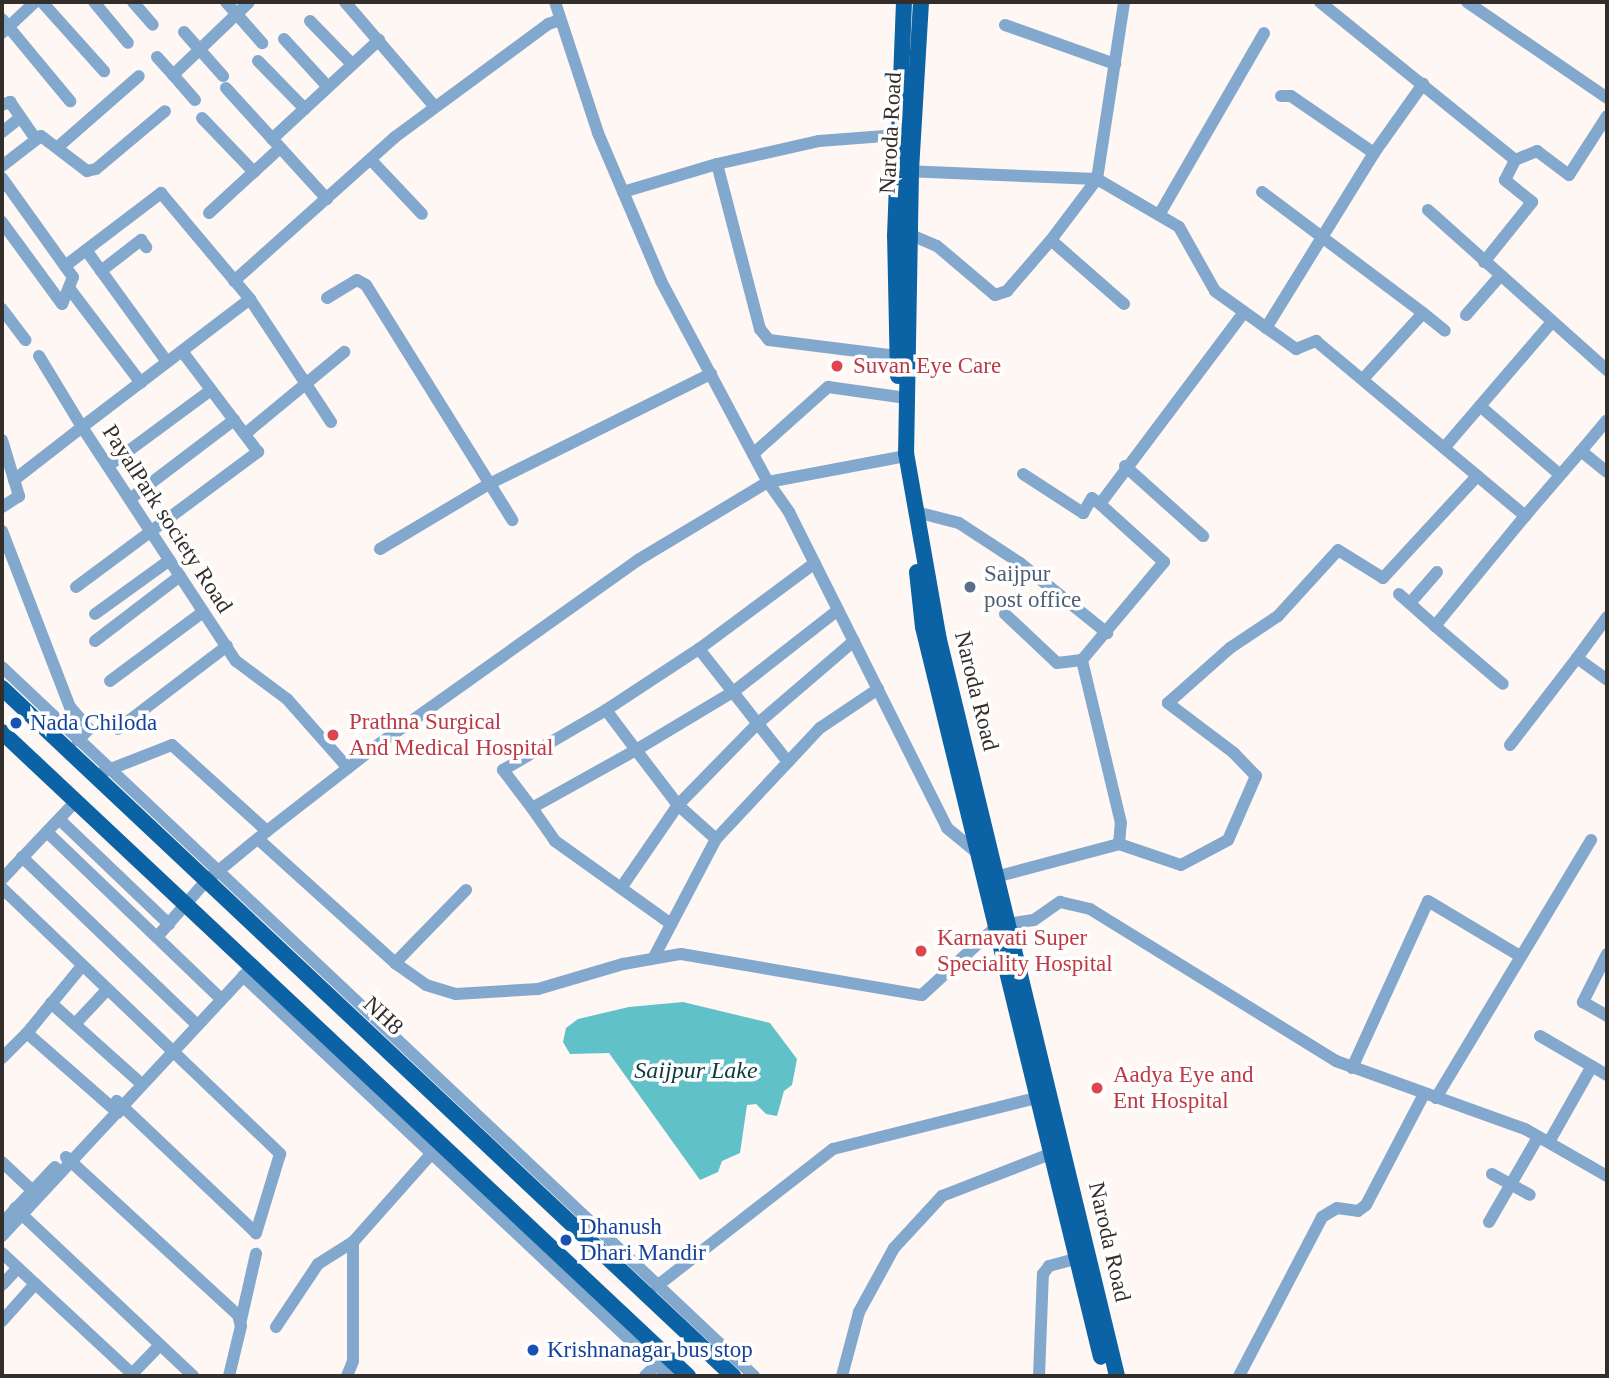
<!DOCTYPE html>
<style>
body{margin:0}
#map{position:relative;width:1609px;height:1378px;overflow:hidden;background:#fef7f4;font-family:"Times New Roman",serif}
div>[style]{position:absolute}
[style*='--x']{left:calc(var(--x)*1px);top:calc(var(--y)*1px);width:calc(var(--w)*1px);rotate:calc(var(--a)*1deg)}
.water>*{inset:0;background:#60c1c8}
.minor>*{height:12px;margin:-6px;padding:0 6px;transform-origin:6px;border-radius:6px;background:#83a8ce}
.major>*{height:16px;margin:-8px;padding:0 8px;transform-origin:8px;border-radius:8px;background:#0b62a4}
.dots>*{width:19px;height:19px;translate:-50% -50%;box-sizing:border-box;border:4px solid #fff;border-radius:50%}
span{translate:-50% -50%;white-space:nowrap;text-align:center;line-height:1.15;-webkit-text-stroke:7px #fff;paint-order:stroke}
.street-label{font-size:23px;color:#342e2b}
.health-label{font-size:23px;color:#be3a42}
.left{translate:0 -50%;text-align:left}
.service-label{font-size:23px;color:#4e5e75}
.transit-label{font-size:23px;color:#164399}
.water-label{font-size:24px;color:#0d3b3e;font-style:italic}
.frame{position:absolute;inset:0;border:4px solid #342e2b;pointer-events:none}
</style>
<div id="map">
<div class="water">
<div style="clip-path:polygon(683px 1002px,770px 1023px,797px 1059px,792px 1085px,784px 1091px,777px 1116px,766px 1114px,756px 1104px,747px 1105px,740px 1153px,722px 1161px,718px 1172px,700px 1180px,609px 1053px,570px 1054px,563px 1042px,566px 1028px,578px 1019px,629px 1007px)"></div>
</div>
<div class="minor">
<div style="--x:42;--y:2;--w:93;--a:48.1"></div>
<div style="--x:94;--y:2;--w:53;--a:50.3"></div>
<div style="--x:133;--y:2;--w:30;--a:49"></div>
<div style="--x:226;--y:2;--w:55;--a:48.7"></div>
<div style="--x:345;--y:2;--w:138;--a:49.4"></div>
<div style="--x:555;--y:2;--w:138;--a:71.8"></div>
<div style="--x:598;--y:133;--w:161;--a:66.9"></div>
<div style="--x:661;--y:281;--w:228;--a:62"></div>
<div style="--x:768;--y:482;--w:37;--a:55"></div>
<div style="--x:789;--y:512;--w:353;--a:63.4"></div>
<div style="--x:947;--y:828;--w:43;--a:39.3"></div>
<div style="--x:1320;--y:2;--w:251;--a:39"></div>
<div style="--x:1515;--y:160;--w:24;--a:-22"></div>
<div style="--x:1537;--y:151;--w:40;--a:37"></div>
<div style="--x:1569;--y:175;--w:70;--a:-57.2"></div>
<div style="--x:1467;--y:2;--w:170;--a:34.4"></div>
<div style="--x:2;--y:19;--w:107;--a:50.3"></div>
<div style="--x:310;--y:21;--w:60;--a:45.7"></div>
<div style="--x:1005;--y:25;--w:117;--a:19.5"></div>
<div style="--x:184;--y:32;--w:59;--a:48.4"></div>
<div style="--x:2;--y:33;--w:45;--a:-43.2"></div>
<div style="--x:284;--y:39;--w:65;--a:47.5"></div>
<div style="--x:157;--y:57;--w:24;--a:48"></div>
<div style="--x:258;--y:61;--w:67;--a:45.6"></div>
<div style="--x:226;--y:88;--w:150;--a:47.7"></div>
<div style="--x:1281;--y:96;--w:10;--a:0"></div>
<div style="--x:1291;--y:96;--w:101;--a:34.5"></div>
<div style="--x:1374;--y:153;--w:85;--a:-54.6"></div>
<div style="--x:195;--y:100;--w:33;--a:-131"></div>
<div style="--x:173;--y:75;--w:105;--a:-43.8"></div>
<div style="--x:2;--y:105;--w:9;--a:-21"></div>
<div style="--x:10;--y:102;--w:44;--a:55.2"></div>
<div style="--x:202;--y:118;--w:75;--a:46.1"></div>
<div style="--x:2;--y:132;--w:23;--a:-38"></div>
<div style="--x:272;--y:139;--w:146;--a:-42.8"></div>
<div style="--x:59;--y:146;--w:106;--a:-41.2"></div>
<div style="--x:371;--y:160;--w:74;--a:46.6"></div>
<div style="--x:717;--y:164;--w:171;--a:75.4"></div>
<div style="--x:760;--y:329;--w:14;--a:51"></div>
<div style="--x:769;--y:340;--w:129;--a:7.1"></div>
<div style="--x:2;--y:166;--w:49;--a:-37.6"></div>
<div style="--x:41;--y:136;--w:58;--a:37.3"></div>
<div style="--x:87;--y:171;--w:9;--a:-13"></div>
<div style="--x:96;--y:169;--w:90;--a:-40"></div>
<div style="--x:905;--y:171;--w:192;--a:2.4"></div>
<div style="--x:1097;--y:179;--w:95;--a:30.3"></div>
<div style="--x:1179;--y:227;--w:73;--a:60.6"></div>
<div style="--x:1215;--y:291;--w:100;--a:35.6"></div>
<div style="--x:1296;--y:349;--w:22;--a:-22"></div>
<div style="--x:1316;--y:341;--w:273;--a:39.9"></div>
<div style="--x:1525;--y:516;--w:86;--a:-49.3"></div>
<div style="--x:1581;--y:451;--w:33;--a:39"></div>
<div style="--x:2;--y:178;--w:122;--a:54.4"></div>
<div style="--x:73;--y:277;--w:29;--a:112"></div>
<div style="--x:62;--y:304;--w:102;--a:-126.2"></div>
<div style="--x:623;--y:192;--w:98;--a:-16.6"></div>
<div style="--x:717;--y:164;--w:105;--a:-12.7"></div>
<div style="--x:819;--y:141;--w:79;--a:-4.3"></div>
<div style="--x:1262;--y:192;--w:201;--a:36.9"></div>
<div style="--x:1428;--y:210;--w:240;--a:41.8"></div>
<div style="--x:209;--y:213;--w:96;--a:-42.5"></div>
<div style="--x:1159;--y:215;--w:210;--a:-60"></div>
<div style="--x:911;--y:235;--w:28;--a:23"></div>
<div style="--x:937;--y:246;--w:76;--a:40.2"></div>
<div style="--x:995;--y:295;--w:13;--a:-18"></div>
<div style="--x:1007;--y:291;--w:67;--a:-49.2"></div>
<div style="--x:86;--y:250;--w:138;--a:54.1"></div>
<div style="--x:1484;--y:262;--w:77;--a:-51.3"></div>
<div style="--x:1532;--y:202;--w:35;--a:-141"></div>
<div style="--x:1505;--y:180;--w:22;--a:-63"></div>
<div style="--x:65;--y:266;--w:121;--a:-37.2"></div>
<div style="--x:161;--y:193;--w:138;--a:50"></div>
<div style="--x:101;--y:271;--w:51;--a:-37.8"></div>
<div style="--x:141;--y:240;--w:9;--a:54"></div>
<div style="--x:234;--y:281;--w:216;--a:-41.8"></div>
<div style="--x:395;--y:137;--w:190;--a:-36.4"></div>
<div style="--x:548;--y:24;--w:13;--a:-18"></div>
<div style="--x:69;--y:288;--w:119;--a:52.8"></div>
<div style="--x:327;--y:298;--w:35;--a:-31"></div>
<div style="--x:357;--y:280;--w:10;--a:29"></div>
<div style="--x:366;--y:285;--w:277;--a:58.1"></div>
<div style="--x:1124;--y:304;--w:97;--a:-138.8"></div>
<div style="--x:1051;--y:240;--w:76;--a:-53"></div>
<div style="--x:1097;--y:179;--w:179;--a:-81.3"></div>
<div style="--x:2;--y:309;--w:39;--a:53"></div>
<div style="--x:1466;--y:315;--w:52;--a:-48.9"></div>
<div style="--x:1266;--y:328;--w:206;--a:-58.3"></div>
<div style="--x:1363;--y:379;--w:89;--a:-47.7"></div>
<div style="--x:1423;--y:313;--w:28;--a:39"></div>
<div style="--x:1480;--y:406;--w:104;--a:40.7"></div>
<div style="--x:331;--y:422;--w:147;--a:-123.4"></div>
<div style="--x:250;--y:299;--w:211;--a:142.7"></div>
<div style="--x:82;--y:427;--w:280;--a:56.7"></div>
<div style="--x:236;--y:661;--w:64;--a:36.7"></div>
<div style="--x:287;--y:699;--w:92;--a:48.5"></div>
<div style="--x:245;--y:434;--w:129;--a:-39.6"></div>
<div style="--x:2;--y:440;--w:59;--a:73.1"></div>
<div style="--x:19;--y:496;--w:20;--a:147"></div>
<div style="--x:1444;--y:448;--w:166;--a:-49.4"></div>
<div style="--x:1581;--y:451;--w:40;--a:-50"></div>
<div style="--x:753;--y:454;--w:101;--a:-41.8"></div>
<div style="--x:828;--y:387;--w:72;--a:8"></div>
<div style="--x:108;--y:466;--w:128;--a:-36.4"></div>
<div style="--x:1125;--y:466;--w:105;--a:41.9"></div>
<div style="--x:1023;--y:474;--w:72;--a:33"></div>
<div style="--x:1083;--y:513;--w:17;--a:-59"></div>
<div style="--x:1092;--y:498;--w:10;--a:37"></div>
<div style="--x:14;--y:480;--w:86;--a:-37.9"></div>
<div style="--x:82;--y:427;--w:83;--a:-121.2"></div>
<div style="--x:130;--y:499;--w:131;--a:-37.2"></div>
<div style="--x:916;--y:512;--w:44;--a:14.3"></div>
<div style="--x:959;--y:523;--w:73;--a:33.3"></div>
<div style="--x:1020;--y:563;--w:112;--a:38.8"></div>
<div style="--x:2;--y:531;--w:189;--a:68.9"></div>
<div style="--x:70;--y:707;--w:29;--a:49"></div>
<div style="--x:89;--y:729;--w:16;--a:135"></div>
<div style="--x:380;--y:549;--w:127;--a:-30.8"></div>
<div style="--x:489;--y:484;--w:248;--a:-26.4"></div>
<div style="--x:76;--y:587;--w:227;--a:-36.6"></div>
<div style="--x:258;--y:452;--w:126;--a:-127"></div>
<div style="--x:1399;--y:594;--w:48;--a:41.6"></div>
<div style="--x:1435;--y:626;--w:142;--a:-50.7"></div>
<div style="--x:1410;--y:603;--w:41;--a:-48.9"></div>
<div style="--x:95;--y:614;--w:92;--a:-35.8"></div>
<div style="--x:1005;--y:614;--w:71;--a:43.3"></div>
<div style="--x:1057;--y:663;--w:25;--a:-7"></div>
<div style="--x:1607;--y:617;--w:51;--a:126.2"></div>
<div style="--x:1577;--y:658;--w:37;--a:36"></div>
<div style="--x:1435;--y:626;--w:89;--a:40.5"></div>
<div style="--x:95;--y:641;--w:107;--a:-37.4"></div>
<div style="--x:2;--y:667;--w:1034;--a:43.31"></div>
<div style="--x:110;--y:681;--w:116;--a:-36.6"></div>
<div style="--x:606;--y:710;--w:50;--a:53.1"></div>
<div style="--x:636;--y:750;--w:119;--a:150.9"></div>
<div style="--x:532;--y:808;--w:40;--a:55.1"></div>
<div style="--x:555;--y:841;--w:143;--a:35.6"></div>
<div style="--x:118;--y:729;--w:137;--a:-37.3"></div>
<div style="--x:1510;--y:745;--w:110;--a:-52.4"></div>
<div style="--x:788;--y:762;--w:144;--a:-128.2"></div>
<div style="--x:699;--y:649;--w:144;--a:-36.6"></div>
<div style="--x:103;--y:772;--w:74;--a:-21.4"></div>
<div style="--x:172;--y:745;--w:128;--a:42.2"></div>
<div style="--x:532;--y:808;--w:48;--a:-127.3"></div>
<div style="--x:503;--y:770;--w:119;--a:-30.2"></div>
<div style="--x:606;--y:710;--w:111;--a:-33.3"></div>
<div style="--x:60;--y:820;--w:151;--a:43.7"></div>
<div style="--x:47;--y:832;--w:241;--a:43.8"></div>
<div style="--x:258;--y:839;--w:185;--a:42.1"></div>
<div style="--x:395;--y:963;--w:38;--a:35"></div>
<div style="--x:426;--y:985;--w:31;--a:17"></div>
<div style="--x:456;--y:994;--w:82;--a:-3.5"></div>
<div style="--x:538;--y:989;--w:89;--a:-16.4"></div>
<div style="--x:623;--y:964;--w:59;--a:-9.8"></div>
<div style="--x:681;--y:954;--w:244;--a:9.7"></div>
<div style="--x:922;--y:995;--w:103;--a:-42.6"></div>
<div style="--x:998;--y:925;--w:36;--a:-8"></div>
<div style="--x:1034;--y:920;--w:32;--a:-35"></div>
<div style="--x:1060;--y:902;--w:31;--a:13"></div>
<div style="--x:1090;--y:909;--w:289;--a:31.7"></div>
<div style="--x:1336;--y:1061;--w:201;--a:19.8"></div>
<div style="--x:1525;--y:1129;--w:95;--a:29.8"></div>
<div style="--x:716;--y:839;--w:51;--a:-138.2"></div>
<div style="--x:678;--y:805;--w:69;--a:-127.4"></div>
<div style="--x:636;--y:750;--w:113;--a:-30.9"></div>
<div style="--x:733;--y:692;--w:133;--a:-38"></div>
<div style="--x:1119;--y:844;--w:21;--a:-85"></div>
<div style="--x:1121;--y:823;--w:168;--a:-103.5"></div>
<div style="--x:1082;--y:660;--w:128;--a:-50.1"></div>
<div style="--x:1164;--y:562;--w:86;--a:-137.8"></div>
<div style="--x:1100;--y:504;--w:240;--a:-53.1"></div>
<div style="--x:22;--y:857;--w:243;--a:43.8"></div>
<div style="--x:999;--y:876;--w:124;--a:-14.9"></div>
<div style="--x:1119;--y:844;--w:65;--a:18.7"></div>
<div style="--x:1181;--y:865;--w:53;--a:-28"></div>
<div style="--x:1228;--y:840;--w:70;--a:-66.4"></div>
<div style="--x:1256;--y:776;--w:32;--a:-134"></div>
<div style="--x:1234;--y:753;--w:83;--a:-142.9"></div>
<div style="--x:1168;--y:703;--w:83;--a:-41.6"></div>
<div style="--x:1230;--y:648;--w:58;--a:-33.7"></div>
<div style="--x:1278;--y:616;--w:89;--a:-47.7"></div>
<div style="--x:1338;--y:550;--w:53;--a:31.9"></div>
<div style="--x:1383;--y:578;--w:139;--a:-47.3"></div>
<div style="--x:2;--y:879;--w:106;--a:-46.5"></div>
<div style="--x:2;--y:888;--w:385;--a:43.7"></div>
<div style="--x:280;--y:1154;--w:83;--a:106.9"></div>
<div style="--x:256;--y:1233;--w:192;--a:-136.5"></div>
<div style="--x:621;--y:888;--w:101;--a:-55.5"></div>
<div style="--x:678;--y:805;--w:112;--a:-45.7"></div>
<div style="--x:756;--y:725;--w:129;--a:-40.6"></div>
<div style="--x:157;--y:937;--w:74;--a:-48.8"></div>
<div style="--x:206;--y:881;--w:79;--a:-39.3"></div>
<div style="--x:267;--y:831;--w:137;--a:-37.9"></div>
<div style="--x:375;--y:747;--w:323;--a:-35.4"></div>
<div style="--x:638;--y:560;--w:152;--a:-31"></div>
<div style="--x:768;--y:482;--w:140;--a:-10.7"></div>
<div style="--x:1607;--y:954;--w:54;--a:116.6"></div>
<div style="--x:1583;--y:1002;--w:28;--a:30"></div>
<div style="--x:654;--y:957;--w:133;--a:-62.3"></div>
<div style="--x:716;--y:839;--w:152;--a:-46.9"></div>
<div style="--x:820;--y:728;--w:70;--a:-33.9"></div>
<div style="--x:395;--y:963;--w:102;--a:-45.8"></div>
<div style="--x:243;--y:976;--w:584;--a:43.26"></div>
<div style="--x:51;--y:1003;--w:115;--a:41.8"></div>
<div style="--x:75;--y:1024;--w:45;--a:-46.8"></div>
<div style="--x:27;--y:1033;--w:87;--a:-50.6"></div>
<div style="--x:1540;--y:1036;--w:78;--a:30.2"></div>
<div style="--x:2;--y:1058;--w:35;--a:-45"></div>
<div style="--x:27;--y:1033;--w:121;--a:41.3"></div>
<div style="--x:1352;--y:1068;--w:183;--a:-65.5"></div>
<div style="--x:1428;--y:901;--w:107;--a:30.9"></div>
<div style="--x:1436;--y:1098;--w:301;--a:-59"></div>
<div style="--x:1549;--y:1142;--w:87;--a:-60.5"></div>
<div style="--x:66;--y:1157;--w:234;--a:42.6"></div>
<div style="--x:238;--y:1315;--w:11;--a:75"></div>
<div style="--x:241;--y:1326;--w:51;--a:103.5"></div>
<div style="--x:2;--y:1162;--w:48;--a:43.3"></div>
<div style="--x:1492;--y:1174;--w:43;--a:28.9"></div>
<div style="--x:15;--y:1208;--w:245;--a:43.3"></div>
<div style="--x:1489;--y:1222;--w:98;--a:-60"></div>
<div style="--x:2;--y:1223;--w:77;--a:-46.6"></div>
<div style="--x:2;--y:1236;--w:363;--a:-47.1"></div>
<div style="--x:2;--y:1253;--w:178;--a:42.9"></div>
<div style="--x:132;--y:1374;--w:40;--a:-46"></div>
<div style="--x:2;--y:1285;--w:23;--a:-47"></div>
<div style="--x:657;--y:1286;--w:223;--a:-37.9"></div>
<div style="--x:833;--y:1149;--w:213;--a:-14.1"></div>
<div style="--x:241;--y:1320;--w:68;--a:-77.2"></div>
<div style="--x:2;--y:1321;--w:50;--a:-48.3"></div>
<div style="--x:276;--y:1327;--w:76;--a:-56.3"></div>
<div style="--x:318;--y:1264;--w:41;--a:-32.2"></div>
<div style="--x:347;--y:1376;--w:16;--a:-68"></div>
<div style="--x:353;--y:1361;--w:119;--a:-90"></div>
<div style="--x:353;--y:1242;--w:118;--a:-48.4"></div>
<div style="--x:645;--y:1376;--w:16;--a:-45"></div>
<div style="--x:842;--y:1376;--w:66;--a:-75.1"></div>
<div style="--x:859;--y:1312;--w:73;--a:-61.3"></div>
<div style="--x:894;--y:1248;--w:71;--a:-47.3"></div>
<div style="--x:942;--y:1196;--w:119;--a:-21.2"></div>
<div style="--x:1039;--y:1376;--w:102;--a:-87.8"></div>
<div style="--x:1043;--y:1274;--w:10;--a:-53"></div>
<div style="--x:1049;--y:1266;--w:30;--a:-15"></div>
<div style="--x:1239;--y:1376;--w:179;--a:-62.4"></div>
<div style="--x:1322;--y:1217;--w:17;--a:-31"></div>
<div style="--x:1337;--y:1208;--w:21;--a:8"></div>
<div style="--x:1358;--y:1211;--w:10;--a:-37"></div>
<div style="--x:1366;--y:1205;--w:125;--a:-62.4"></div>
</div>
<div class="major">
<div style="--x:921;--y:2;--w:169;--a:93.4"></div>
<div style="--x:911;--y:171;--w:282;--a:91"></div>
<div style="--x:906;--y:453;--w:190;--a:80"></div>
<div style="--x:939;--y:640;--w:757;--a:76.4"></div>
<div style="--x:898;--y:376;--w:140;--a:-91.2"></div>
<div style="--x:895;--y:236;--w:234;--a:-87.8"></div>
<div style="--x:917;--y:572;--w:55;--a:83.8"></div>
<div style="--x:923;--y:627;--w:751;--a:76.3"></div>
<div style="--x:2;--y:688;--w:1004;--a:43.26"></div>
<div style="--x:2;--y:732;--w:941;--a:43.19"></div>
</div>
<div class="dots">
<div style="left:837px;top:366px;background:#e0444e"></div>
<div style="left:970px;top:587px;background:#5c6f8a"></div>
<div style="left:16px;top:723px;background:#1a4fb4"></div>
<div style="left:333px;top:735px;background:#e0444e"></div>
<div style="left:921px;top:951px;background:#e0444e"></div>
<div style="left:1097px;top:1088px;background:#e0444e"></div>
<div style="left:566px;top:1240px;background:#1a4fb4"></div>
<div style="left:533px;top:1350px;background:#1a4fb4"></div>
</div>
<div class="street-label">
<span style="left:891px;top:133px;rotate:-87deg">Naroda Road</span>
<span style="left:167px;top:519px;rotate:57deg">PayalPark society Road</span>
<span style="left:976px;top:691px;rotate:76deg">Naroda Road</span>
<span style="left:383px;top:1016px;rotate:43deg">NH8</span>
<span style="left:1109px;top:1242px;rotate:77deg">Naroda Road</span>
</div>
<div class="health-label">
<span class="left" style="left:853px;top:366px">Suvan Eye Care</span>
<span class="left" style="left:349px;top:735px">Prathna Surgical<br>And Medical Hospital</span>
<span class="left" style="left:937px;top:951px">Karnavati Super<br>Speciality Hospital</span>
<span class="left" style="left:1113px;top:1088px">Aadya Eye and<br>Ent Hospital</span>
</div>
<div class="service-label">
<span class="left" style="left:984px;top:587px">Saijpur<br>post office</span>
</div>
<div class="transit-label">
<span class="left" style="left:30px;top:723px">Nada Chiloda</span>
<span class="left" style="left:580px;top:1240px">Dhanush<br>Dhari Mandir</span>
<span class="left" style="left:547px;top:1350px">Krishnanagar bus stop</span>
</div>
<div class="water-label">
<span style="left:696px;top:1071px">Saijpur Lake</span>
</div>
<div class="frame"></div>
</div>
